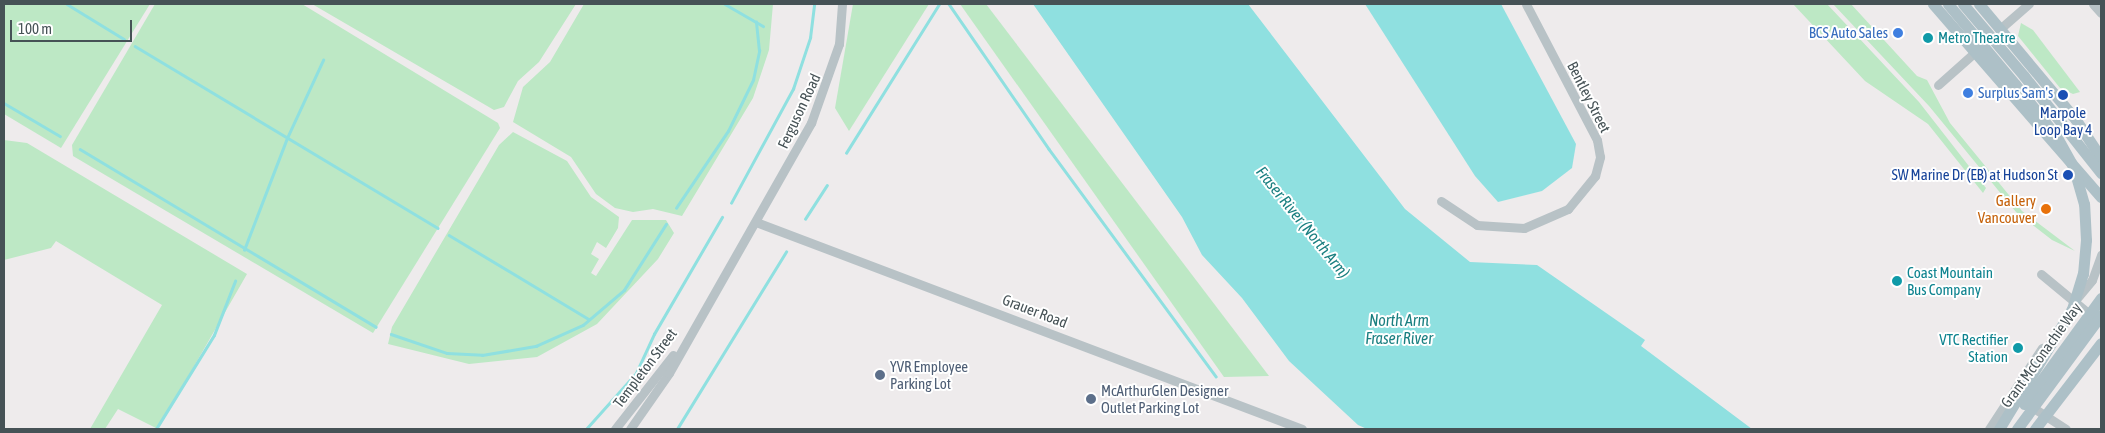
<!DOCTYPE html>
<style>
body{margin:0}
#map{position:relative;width:2105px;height:433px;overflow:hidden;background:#eeebec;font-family:"Asap Condensed",sans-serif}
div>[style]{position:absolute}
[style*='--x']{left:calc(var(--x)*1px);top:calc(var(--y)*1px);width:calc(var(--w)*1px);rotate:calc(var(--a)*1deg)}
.green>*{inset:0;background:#bde8c5}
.water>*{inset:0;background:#8fe0e0}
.stream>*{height:2.5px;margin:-1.25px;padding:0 1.25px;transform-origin:1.25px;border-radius:1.25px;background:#8fe0e0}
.minor>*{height:9px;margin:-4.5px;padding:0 4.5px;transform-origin:4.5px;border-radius:4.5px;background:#b8c2c6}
.major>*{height:11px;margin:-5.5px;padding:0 5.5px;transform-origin:5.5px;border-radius:5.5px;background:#adc0c7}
.major-bridge>*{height:11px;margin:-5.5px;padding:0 5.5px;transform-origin:5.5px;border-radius:5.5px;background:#adc0c7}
.dots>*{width:14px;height:14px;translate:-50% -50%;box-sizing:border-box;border:2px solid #fff;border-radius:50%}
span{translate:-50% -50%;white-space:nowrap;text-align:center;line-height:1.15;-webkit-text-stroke:4px #fff;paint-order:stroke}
.shop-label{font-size:15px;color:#366cbe}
.right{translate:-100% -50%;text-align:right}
.left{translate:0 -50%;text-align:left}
.culture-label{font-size:15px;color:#0d838f}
.street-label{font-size:15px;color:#465256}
.transit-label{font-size:15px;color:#164399}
.food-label{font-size:15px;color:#c56008}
.service-label{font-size:15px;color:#4e5e75}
.water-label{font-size:16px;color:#1a7f80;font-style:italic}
.frame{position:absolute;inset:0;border:5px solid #465256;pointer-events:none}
.scale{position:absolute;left:10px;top:20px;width:122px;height:22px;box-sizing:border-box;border:2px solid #465256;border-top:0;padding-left:6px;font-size:15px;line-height:18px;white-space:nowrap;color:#465256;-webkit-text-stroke:4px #fff;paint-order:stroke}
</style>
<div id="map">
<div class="green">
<div style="clip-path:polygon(4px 4px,150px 4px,61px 148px,4px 114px)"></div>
<div style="clip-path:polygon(155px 4px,302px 4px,498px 123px,500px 128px,373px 333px,73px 156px,72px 145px)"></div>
<div style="clip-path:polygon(312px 4px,576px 4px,539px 62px,518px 81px,504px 107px,494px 110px)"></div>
<div style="clip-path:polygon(584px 4px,773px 4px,769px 50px,753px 98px,682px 216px,653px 209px,633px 212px,615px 208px,596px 194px,571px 157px,513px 122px,523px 87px,550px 62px)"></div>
<div style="clip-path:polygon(853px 4px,929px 4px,849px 131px,835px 108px)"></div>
<div style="clip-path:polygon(960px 4px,986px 4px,1269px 376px,1224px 377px)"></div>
<div style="clip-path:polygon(1793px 4px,1827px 4px,1919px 102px,1986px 188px,1983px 193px,1928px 124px,1865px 81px)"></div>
<div style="clip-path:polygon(1833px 4px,1851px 4px,1917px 76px,1927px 80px,1950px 123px,2022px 211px,2075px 251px,2052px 240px,2016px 212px,1929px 106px)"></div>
<div style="clip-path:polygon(2021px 23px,2033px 30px,2080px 92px,2073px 94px,2060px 88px,2018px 36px)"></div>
<div style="clip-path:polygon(513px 132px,567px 161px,591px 197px,619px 217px,618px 228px,606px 248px,597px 242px,591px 254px,599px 259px,591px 273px,596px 276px,632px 220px,666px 220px,674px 233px,658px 259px,597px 324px,537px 357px,469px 364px,388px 344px,392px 327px,499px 145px)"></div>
<div style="clip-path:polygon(4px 140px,27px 143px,247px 274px,158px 429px,118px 409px,105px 429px,90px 429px,162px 305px,56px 241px,51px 248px,4px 260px)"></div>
</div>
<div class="water">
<div style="clip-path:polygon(1033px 4px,1248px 4px,1405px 209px,1470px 262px,1537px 265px,1645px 340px,1641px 346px,1752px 429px,1367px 429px,1358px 425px,1289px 361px,1242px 298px,1202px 255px,1182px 217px)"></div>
<div style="clip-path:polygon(1365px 4px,1501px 4px,1576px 144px,1572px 168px,1542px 191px,1498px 202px,1475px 176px)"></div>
</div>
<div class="stream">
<div style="--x:67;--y:4;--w:67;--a:31.6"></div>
<div style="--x:725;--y:4;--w:44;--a:30.1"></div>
<div style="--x:949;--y:4;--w:176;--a:55.4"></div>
<div style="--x:1049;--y:149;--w:282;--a:53.7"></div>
<div style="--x:135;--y:46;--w:353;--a:31"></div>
<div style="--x:4;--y:103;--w:65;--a:30.5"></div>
<div style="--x:80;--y:149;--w:345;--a:31"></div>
<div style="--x:846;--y:153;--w:176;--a:-58"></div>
<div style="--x:731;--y:203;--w:130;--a:-61.5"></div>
<div style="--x:793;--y:89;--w:54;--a:-71.6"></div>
<div style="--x:810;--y:38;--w:34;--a:-83"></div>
<div style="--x:676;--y:208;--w:93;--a:-56"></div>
<div style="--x:728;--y:131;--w:57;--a:-63.9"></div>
<div style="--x:753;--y:80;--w:30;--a:-78"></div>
<div style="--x:759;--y:51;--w:29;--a:-96"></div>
<div style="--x:805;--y:219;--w:40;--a:-57.1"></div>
<div style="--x:449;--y:235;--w:163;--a:31"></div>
<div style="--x:244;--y:250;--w:120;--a:-69"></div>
<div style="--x:287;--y:138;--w:86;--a:-65.2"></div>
<div style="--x:391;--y:334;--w:59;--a:18.7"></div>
<div style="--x:447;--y:353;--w:35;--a:3"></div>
<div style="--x:482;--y:355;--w:55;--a:-9.5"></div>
<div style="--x:536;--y:346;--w:51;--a:-24.1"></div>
<div style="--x:583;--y:325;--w:54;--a:-40.5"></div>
<div style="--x:624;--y:290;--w:78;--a:-57.5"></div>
<div style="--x:156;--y:429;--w:110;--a:-58.3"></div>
<div style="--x:214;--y:335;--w:58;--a:-68.7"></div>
<div style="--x:586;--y:429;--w:75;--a:-48.2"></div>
<div style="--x:636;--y:373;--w:43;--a:-65.2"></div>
<div style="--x:654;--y:334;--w:135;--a:-59.8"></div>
<div style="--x:677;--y:429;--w:208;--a:-58.4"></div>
</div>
<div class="minor">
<div style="--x:2093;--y:4;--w:12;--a:48"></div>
<div style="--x:2001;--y:28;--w:37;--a:-41"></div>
<div style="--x:1938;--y:85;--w:48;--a:-41.6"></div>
<div style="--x:1441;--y:201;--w:43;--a:33.7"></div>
<div style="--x:1477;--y:225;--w:47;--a:3.7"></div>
<div style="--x:1524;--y:228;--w:48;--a:-23.4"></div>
<div style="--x:1568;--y:209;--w:43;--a:-50.7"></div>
<div style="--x:1595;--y:176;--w:20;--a:-75"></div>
<div style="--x:1600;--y:157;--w:17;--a:-100"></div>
<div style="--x:1597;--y:140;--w:153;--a:-117.6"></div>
<div style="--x:756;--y:222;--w:584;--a:20.76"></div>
<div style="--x:2041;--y:274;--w:67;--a:39.6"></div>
<div style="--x:2077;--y:298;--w:23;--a:-50"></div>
<div style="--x:2092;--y:280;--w:27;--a:-70"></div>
<div style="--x:2029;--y:405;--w:44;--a:33"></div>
<div style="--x:615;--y:429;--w:94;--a:-51.9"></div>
<div style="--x:630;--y:429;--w:68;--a:-55.1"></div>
<div style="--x:669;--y:373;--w:288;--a:-60.4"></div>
<div style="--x:811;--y:123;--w:84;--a:-70.5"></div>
<div style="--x:839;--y:44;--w:40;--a:-85.7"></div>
<div style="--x:1989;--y:429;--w:97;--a:-56.8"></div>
</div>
<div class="major">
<div style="--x:1933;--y:4;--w:256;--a:49"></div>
<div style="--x:1948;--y:4;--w:104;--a:50.1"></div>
<div style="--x:1963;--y:4;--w:94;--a:49.7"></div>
<div style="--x:1979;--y:4;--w:151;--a:50.1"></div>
<div style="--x:2076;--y:120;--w:45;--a:56.7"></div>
</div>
<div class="major-bridge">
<div style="--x:2024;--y:76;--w:124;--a:51.6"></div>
<div style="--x:2024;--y:404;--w:131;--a:-54"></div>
<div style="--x:1999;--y:429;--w:140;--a:-58.7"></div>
<div style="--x:2072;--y:309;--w:37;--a:-73"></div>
<div style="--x:2083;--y:274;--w:34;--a:-85"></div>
<div style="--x:2086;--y:240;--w:36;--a:-93"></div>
<div style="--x:2084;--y:204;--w:37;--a:-106"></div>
<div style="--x:2074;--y:168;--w:37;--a:-119"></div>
<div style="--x:2056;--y:136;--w:66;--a:-128.3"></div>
<div style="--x:2017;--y:429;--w:142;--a:-53.6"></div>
<div style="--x:2035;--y:429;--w:108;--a:-52.5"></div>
</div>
<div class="dots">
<div style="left:1898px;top:33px;background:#3f7fe0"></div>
<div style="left:1928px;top:38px;background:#0f9aa8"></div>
<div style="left:1968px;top:93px;background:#3f7fe0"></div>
<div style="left:2063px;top:95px;background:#1a4fb4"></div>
<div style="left:2068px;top:175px;background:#1a4fb4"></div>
<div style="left:2046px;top:209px;background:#e8710a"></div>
<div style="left:1897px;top:281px;background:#0f9aa8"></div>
<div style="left:2018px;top:348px;background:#0f9aa8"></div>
<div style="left:880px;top:375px;background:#5c6f8a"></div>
<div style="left:1091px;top:399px;background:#5c6f8a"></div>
</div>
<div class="shop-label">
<span class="right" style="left:1888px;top:33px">BCS Auto Sales</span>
<span class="left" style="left:1978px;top:93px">Surplus Sam's</span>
</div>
<div class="culture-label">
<span class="left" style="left:1938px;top:38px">Metro Theatre</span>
<span class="left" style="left:1907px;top:281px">Coast Mountain<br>Bus Company</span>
<span class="right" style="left:2008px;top:348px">VTC Rectifier<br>Station</span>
</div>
<div class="street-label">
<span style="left:1589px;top:97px;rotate:63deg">Bentley Street</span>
<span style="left:799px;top:111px;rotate:-65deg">Ferguson Road</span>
<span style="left:1035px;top:311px;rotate:21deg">Grauer Road</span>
<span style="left:2041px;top:355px;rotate:-54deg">Grant McConachie Way</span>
<span style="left:645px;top:368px;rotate:-53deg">Templeton Street</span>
</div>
<div class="transit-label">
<span style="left:2063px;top:121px">Marpole<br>Loop Bay 4</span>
<span class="right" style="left:2058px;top:175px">SW Marine Dr (EB) at Hudson St</span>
</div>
<div class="food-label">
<span class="right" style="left:2036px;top:209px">Gallery<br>Vancouver</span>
</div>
<div class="service-label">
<span class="left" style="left:890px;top:375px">YVR Employee<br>Parking Lot</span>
<span class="left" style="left:1101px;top:399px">McArthurGlen Designer<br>Outlet Parking Lot</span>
</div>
<div class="water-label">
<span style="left:1303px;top:222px;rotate:51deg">Fraser River (North Arm)</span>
<span style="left:1399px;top:329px">North Arm<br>Fraser River</span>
</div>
<div class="frame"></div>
<div class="scale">100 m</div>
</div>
